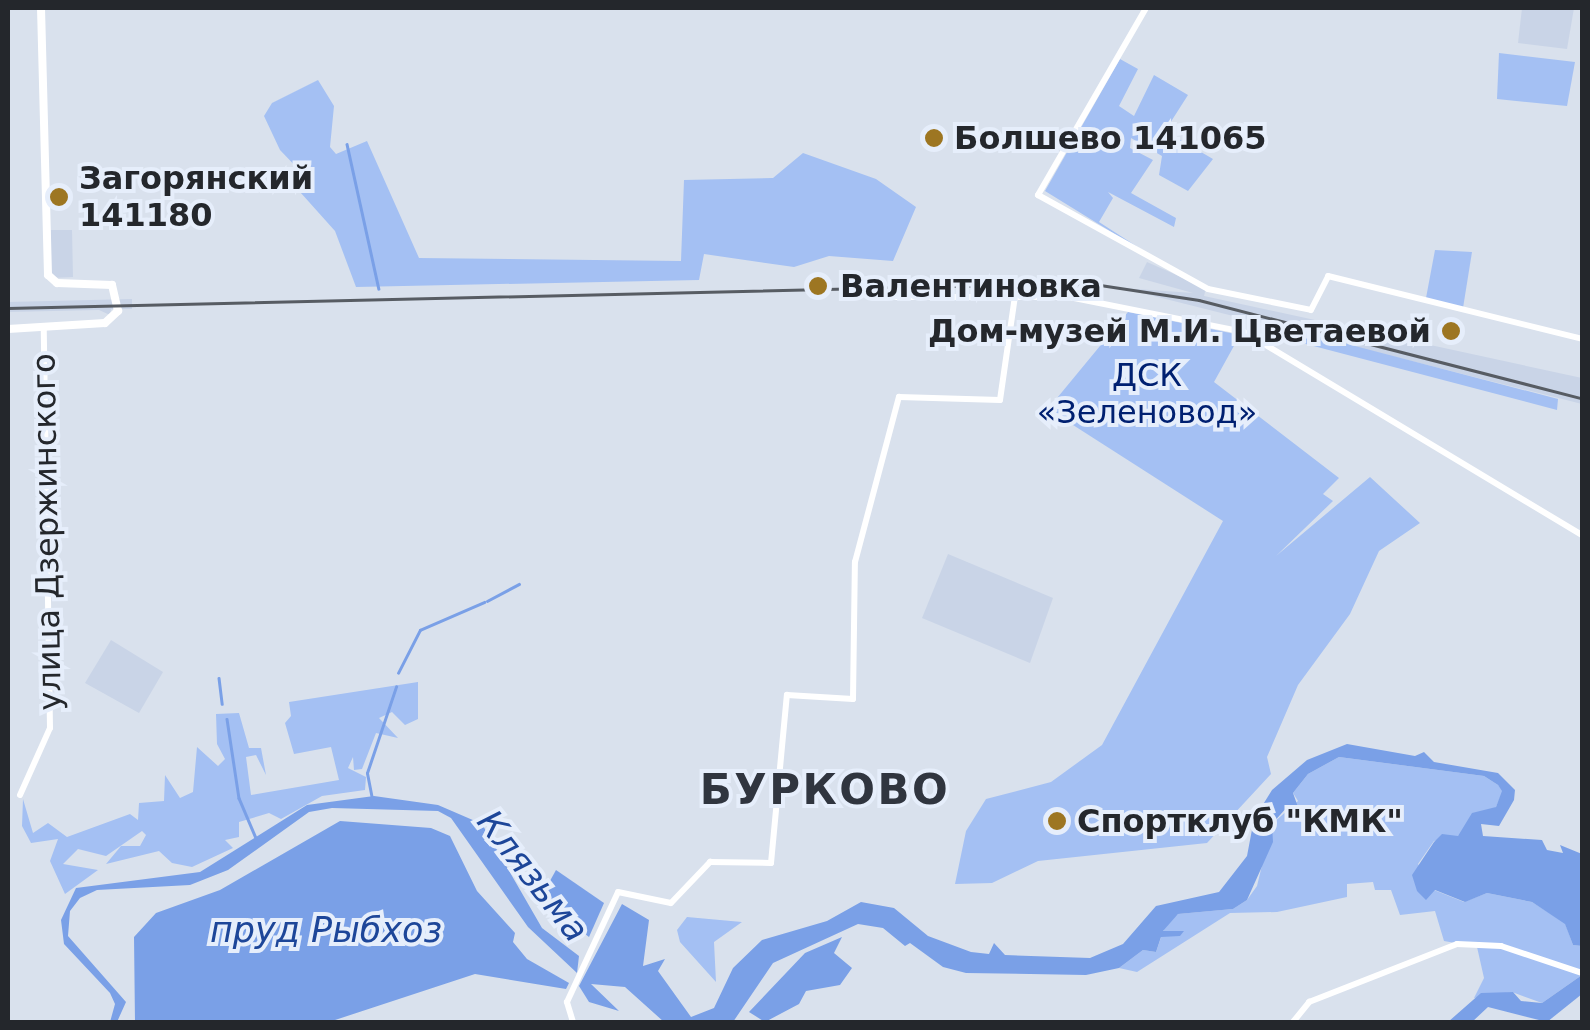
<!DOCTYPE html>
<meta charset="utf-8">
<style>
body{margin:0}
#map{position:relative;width:1590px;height:1030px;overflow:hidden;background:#d9e1ed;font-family:"DejaVu Sans",sans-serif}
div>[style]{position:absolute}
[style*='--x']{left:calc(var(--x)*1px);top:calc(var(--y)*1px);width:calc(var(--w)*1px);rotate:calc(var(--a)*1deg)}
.built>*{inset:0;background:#c9d4e7}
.green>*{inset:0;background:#a4c0f3}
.water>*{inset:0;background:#7aa0e7}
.stream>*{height:2.5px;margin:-1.25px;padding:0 1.25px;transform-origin:1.25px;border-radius:1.25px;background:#7aa0e7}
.tertiary>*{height:6px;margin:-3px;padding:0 3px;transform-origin:3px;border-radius:3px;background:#fff}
.secondary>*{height:8px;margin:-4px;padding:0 4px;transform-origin:4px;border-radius:4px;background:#fff}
.rail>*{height:2.5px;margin:-1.25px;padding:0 1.25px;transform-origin:1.25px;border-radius:1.25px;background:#575c63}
.dots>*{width:28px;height:28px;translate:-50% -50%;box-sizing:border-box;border:5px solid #e6eefb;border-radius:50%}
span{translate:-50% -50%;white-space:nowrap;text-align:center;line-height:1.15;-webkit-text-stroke:8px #e6eefb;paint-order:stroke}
.poi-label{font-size:32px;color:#24272c;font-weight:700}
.left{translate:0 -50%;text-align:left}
.right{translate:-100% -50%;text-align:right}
.park-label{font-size:32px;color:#002071}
.street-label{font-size:32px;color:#24272c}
.water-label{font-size:35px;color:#1d4699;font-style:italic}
.district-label{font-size:42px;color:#30353f;font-weight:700;letter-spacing:2.5px}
.frame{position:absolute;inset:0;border:10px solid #24272c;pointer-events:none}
</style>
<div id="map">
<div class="built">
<div style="clip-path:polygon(1522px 8px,1574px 8px,1567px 49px,1518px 43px)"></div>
<div style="clip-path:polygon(51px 230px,72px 230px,73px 277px,51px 278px)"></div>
<div style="clip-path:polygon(1147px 262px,1206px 288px,1204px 296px,1582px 378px,1582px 404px,1122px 288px,1193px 293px,1139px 278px)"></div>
<div style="clip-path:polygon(132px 299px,132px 309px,111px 309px,110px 315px,99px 310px,8px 312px,8px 302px)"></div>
<div style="clip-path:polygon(948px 554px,1053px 598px,1030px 663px,922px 618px)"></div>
<div style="clip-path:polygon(111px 640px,163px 672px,139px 713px,85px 683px)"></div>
</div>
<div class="green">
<div style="clip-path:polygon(1499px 53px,1575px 62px,1567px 106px,1497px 99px)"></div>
<div style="clip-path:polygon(1120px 59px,1138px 69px,1119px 106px,1134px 116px,1154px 75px,1188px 95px,1165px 131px,1213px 159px,1188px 191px,1159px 175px,1162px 156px,1131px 138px,1130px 148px,1153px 160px,1131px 193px,1176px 218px,1174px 227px,1108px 192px,1113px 198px,1099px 222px,1178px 273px,1045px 191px)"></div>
<div style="clip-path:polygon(318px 80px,334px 106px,330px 147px,336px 154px,367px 141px,419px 258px,681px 261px,684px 180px,773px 178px,803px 153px,876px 179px,916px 207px,893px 261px,829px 256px,794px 267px,704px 254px,699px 280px,356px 287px,335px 231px,292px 183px,302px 173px,280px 150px,264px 116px,272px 103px)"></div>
<div style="clip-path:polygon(1435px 250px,1472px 252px,1463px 308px,1426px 298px)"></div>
<div style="clip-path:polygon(1128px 312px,1240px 335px,1214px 382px,1339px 478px,1323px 494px,1333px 501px,1276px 556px,1370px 477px,1420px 523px,1379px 551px,1350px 614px,1298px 685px,1267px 757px,1271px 774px,1207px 843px,1038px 861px,992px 883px,955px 884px,966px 831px,986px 799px,1051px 782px,1102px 745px,1223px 521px,1048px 409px)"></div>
<div style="clip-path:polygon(1290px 329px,1558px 399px,1557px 410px,1283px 338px)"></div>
<div style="clip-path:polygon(418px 682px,418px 719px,405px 725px,392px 712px,379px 718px,398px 738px,376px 733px,362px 769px,354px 770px,353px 757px,348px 768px,366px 777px,365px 790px,322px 796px,281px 819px,269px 813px,239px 822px,239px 837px,225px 840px,233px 848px,192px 867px,172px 863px,159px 851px,106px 864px,121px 846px,140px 846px,146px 835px,142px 831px,106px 856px,78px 849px,63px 864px,98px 870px,65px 894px,50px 861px,58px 839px,31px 843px,22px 826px,23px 799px,33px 833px,48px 823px,67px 837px,130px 814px,138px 820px,139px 803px,164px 801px,165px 775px,180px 798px,193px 792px,197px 747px,218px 766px,225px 759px,217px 744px,216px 714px,239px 713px,249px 748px,261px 748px,266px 775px,256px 755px,246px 757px,251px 795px,339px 780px,331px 747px,294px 754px,285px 723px,291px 716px,289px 702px)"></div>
<div style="clip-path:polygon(1339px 757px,1484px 776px,1498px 785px,1503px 791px,1496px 807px,1458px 836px,1434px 841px,1418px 864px,1434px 890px,1464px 902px,1487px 893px,1532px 902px,1565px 923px,1573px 945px,1582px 946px,1582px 975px,1542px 1003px,1512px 992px,1474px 998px,1484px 978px,1477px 947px,1444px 941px,1435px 911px,1400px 915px,1391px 890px,1375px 890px,1373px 882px,1347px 884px,1347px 897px,1277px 912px,1230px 913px,1137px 972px,1119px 968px,1143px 950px,1156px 952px,1166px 923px,1178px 914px,1233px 909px,1247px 900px,1257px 886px,1272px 824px,1298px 801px,1293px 793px,1308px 774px)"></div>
<div style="clip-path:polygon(687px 917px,742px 922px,714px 942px,716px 982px,680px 942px,677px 930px)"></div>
</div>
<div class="water">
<div style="clip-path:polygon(1347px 744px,1415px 756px,1424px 752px,1434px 762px,1498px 773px,1515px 790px,1514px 800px,1499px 826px,1481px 824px,1483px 836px,1542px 840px,1547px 850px,1563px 853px,1560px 845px,1582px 854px,1582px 946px,1573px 945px,1565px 924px,1532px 902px,1487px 893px,1465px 902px,1435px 890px,1426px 900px,1417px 891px,1412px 875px,1434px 842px,1442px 834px,1458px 836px,1472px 813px,1496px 807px,1502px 791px,1498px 785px,1484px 776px,1339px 757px,1308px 774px,1293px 793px,1298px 807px,1288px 806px,1272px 824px,1273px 842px,1247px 900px,1233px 909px,1178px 914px,1163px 931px,1184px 931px,1180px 936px,1161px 937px,1156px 952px,1143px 950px,1119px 968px,1086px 975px,966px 973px,943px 967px,910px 943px,905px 946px,883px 928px,858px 924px,773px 963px,733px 1022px,664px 1022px,625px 987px,591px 984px,619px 1011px,589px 1002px,579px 986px,622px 904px,649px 920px,643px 966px,665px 959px,658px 971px,691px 1017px,714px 1008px,733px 968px,762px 940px,827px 921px,861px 902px,894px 908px,928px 936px,971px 952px,989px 954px,994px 943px,1005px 955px,1090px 958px,1123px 944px,1156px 906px,1219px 892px,1247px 856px,1254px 819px,1272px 790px,1307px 760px)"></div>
<div style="clip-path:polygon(374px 796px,438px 805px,482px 824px,542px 928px,579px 956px,577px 973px,528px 927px,451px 818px,438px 811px,332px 808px,309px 812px,228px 870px,190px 885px,97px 890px,80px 898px,70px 911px,68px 936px,126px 1002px,117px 1022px,110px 1022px,115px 1004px,110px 993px,64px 944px,61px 920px,76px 888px,200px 872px,307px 805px)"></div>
<div style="clip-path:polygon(340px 821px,431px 828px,450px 836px,477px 891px,515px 933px,513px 942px,527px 959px,569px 983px,566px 989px,475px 974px,329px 1022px,135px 1022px,134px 937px,156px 913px,220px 890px)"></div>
<div style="clip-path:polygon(556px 870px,604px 903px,589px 937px,540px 899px)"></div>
<div style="clip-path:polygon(842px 937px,834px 953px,852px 968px,840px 985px,806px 991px,799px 1004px,765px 1022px,749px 1012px,805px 953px)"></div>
<div style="clip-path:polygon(1582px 975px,1582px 994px,1547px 1022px,1488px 1007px,1472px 1022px,1448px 1022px,1481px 993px,1513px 992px,1521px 1001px,1542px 1003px)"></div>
</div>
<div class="stream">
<div style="--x:347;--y:144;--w:148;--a:77.6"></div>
<div style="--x:487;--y:601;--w:36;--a:-28"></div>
<div style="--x:398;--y:673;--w:48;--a:-62.9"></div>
<div style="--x:420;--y:630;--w:70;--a:-23.6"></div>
<div style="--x:219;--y:678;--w:26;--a:83"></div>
<div style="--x:227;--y:719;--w:80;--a:81.4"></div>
<div style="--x:239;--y:798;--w:43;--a:67"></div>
<div style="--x:372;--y:799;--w:26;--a:-101"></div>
<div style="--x:367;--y:773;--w:91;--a:-71.4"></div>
</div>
<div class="tertiary">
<div style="--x:1146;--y:8;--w:216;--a:120"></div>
<div style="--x:1038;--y:195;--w:194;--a:28.9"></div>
<div style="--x:1208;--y:289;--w:105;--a:11.5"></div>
<div style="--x:1311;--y:310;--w:38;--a:-63"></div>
<div style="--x:1328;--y:276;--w:262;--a:13.9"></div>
<div style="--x:896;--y:297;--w:173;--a:0"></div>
<div style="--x:1069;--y:297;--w:178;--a:11.3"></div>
<div style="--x:1244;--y:332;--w:394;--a:31"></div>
<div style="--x:20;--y:795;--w:73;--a:-65.9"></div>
<div style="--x:50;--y:728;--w:401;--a:-90.9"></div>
<div style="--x:573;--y:1022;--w:21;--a:-107"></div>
<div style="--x:567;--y:1002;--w:121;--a:-65.1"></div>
<div style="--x:618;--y:892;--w:54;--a:11.7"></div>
<div style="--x:671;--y:903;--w:57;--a:-46.4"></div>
<div style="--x:710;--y:862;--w:61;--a:0.9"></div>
<div style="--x:771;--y:863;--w:169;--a:-84.6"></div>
<div style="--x:787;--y:695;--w:66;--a:3.5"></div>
<div style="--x:853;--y:699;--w:137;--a:-89.2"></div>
<div style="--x:855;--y:562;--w:171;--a:-75.1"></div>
<div style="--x:899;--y:397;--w:101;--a:1.7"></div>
<div style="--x:1000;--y:400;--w:105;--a:-81.8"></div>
<div style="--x:1293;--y:1022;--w:26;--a:-51"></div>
<div style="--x:1309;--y:1002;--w:159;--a:-21.4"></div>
<div style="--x:1457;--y:944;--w:44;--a:2.6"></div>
<div style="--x:1501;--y:946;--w:85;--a:18.4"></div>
</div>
<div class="secondary">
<div style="--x:8;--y:329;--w:97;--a:-3.5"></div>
<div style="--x:105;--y:323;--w:18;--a:-43"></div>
<div style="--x:118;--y:311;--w:27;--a:-103"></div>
<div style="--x:112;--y:285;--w:55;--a:-177.9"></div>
<div style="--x:57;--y:283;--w:12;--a:-138"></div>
<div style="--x:48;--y:275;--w:267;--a:-91.5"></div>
</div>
<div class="rail">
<div style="--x:8;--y:308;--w:1079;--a:-1.33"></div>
<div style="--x:1087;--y:283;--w:113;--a:8.6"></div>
<div style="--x:1199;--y:300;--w:395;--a:14.4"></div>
</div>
<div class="dots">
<div style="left:934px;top:138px;background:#9d7622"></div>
<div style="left:59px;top:197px;background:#9d7622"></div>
<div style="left:818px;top:286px;background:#9d7622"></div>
<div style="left:1451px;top:331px;background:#9d7622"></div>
<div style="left:1057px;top:821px;background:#9d7622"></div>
</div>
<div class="poi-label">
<span class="left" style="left:954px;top:138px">Болшево 141065</span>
<span class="left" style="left:79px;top:197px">Загорянский<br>141180</span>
<span class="left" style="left:840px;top:286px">Валентиновка</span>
<span class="right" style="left:1431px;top:331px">Дом-музей М.И. Цветаевой</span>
<span class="left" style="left:1077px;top:821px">Спортклуб "КМК"</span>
</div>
<div class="park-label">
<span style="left:1147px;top:394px">ДСК<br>«Зеленовод»</span>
</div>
<div class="street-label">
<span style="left:47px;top:532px;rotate:-91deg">улица Дзержинского</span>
</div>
<div class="water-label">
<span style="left:533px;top:876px;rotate:52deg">Клязьма</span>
<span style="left:326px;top:930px">пруд Рыбхоз</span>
</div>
<div class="district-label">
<span style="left:825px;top:790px">БУРКОВО</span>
</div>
<div class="frame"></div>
</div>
